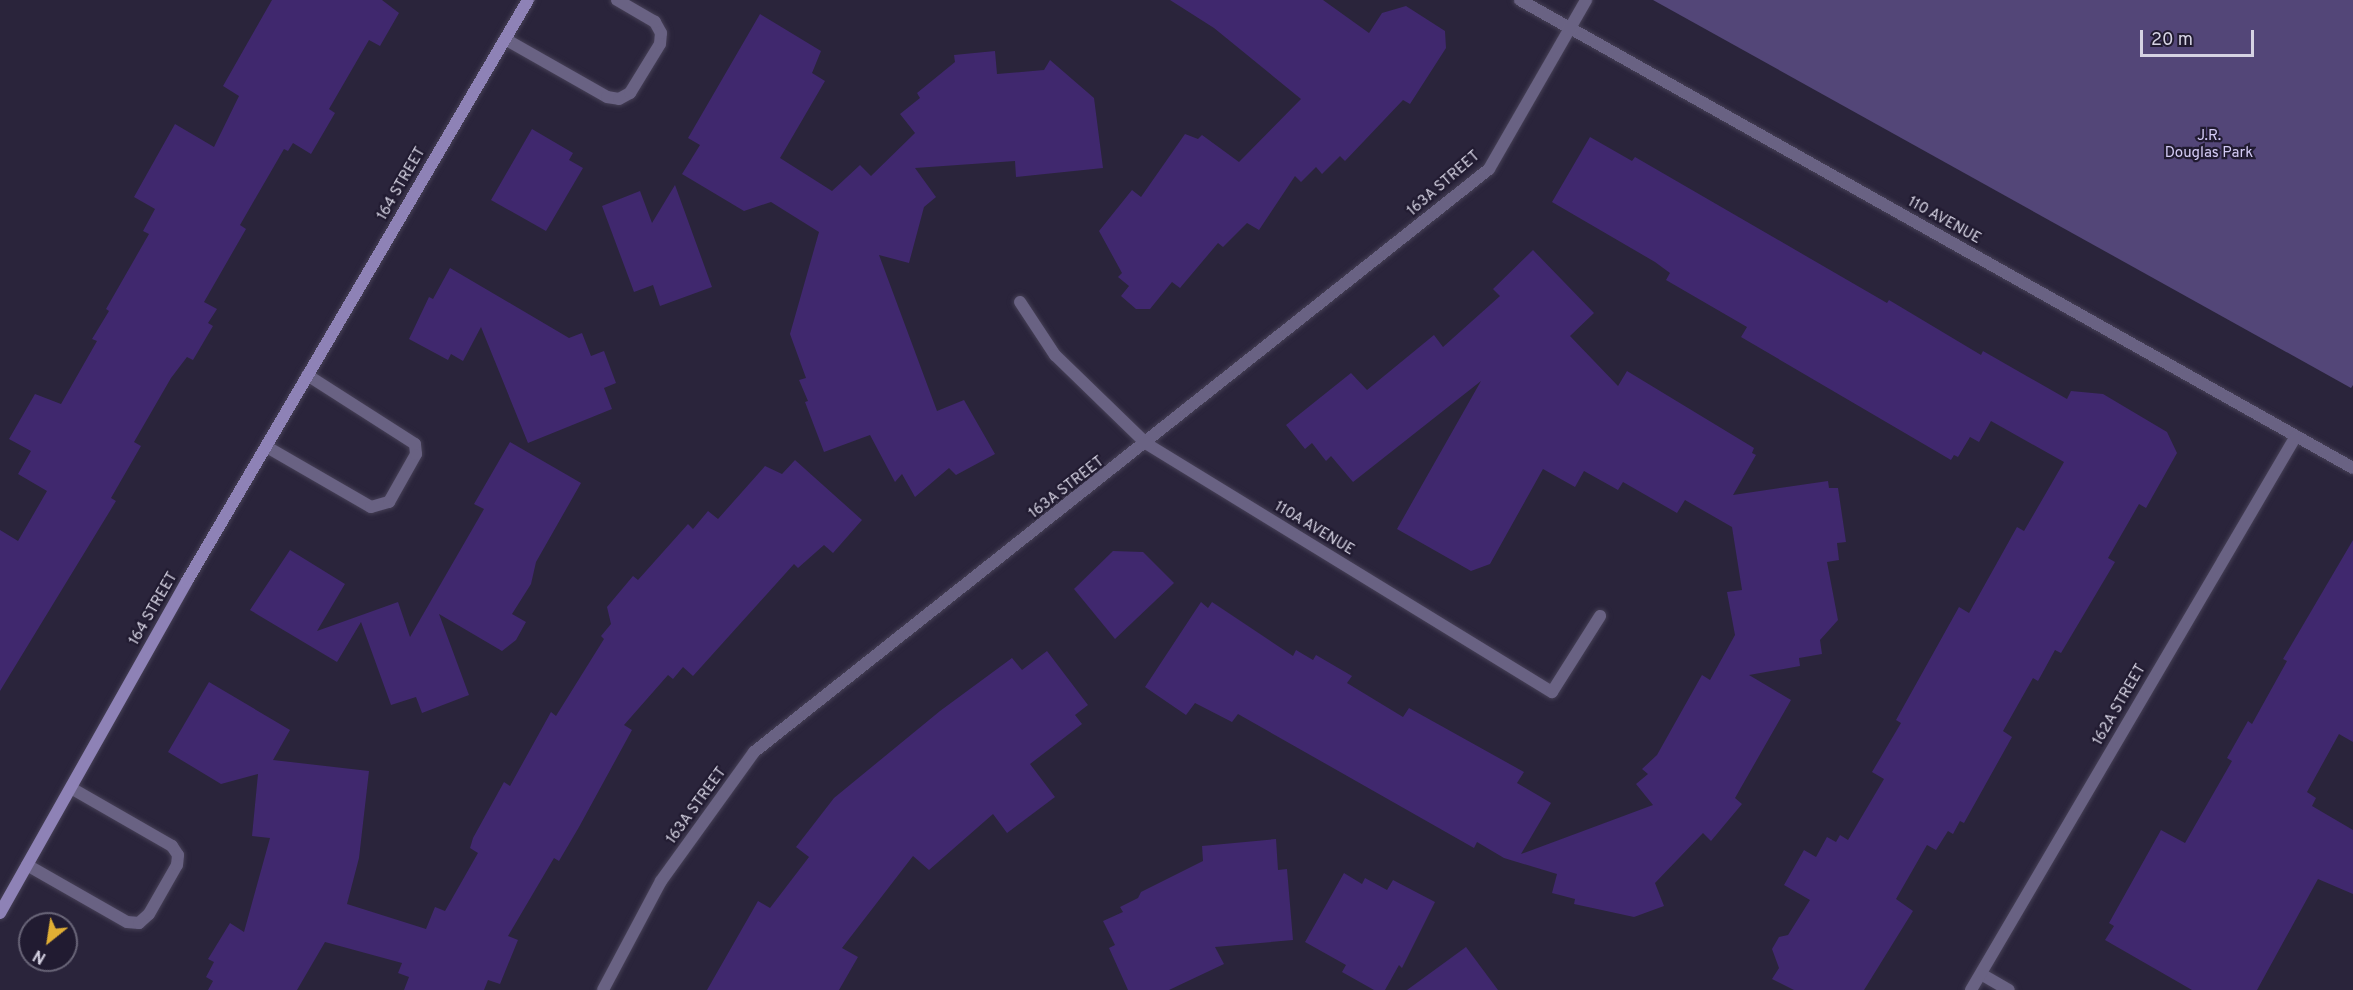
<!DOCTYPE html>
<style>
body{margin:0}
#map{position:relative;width:2353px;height:990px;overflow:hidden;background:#2a243b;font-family:Overpass,sans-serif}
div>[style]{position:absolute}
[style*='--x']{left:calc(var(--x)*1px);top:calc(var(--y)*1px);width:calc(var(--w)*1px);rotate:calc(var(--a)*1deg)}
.green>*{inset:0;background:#534678}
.building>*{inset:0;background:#40286e}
.roads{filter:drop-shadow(0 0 2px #464056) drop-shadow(0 0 2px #464056)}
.street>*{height:12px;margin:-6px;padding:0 6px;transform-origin:6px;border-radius:6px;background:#696283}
.secondary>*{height:12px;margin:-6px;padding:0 6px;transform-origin:6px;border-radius:6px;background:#8e82b6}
span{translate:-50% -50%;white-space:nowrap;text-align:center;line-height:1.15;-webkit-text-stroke:4.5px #211b31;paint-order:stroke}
.park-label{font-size:15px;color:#d4cbf5}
.street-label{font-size:15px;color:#d6d3e3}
.north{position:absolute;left:18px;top:912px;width:60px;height:60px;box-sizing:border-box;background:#211b31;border:2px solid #696578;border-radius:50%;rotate:210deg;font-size:16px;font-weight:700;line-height:24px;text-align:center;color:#d6d3e3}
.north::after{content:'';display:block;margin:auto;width:21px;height:27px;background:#e1af34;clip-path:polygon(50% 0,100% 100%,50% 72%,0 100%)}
.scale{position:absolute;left:2140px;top:30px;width:114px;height:27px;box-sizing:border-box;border:3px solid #d6d3e3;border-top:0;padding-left:8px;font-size:18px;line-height:21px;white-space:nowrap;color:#d6d3e3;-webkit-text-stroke:4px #211b31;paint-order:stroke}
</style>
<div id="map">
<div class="green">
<div style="clip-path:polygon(1653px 0,2353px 0,2353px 385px,2351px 388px)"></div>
</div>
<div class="building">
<div style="clip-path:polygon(272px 0,382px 0,399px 13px,380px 46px,369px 40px,329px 109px,335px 113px,311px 154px,293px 143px,288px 151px,284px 149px,240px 225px,246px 229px,204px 302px,217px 309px,208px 323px,213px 326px,193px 360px,187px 357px,171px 378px,134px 442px,141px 446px,111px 498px,116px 501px,0 691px,0 530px,18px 541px,47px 491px,18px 474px,31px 451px,9px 439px,35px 394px,61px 404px,97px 341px,92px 339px,109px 311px,106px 309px,149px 234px,143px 231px,155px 209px,134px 197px,175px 124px,214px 147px,239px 96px,223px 86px)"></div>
<div style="clip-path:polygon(1170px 0,1323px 0,1369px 33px,1382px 13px,1406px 6px,1445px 31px,1446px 48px,1410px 104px,1403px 100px,1345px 161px,1340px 156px,1322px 174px,1316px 167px,1301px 182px,1295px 176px,1259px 230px,1247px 223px,1223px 247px,1218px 243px,1180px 288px,1172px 282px,1150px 309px,1136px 309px,1121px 296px,1129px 286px,1118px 277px,1122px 273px,1099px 231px,1132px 190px,1141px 197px,1185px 134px,1198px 139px,1202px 135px,1239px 162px,1301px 99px,1214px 28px)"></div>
<div style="clip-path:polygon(760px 14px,821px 51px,812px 73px,825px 81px,780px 158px,832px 191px,860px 165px,871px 176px,915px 133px,900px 114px,920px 98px,917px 93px,955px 62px,954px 55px,995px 51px,997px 74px,1044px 70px,1050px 60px,1094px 98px,1103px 168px,1016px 177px,1015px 161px,915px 168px,936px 197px,924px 207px,909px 263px,879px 255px,937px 411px,964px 400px,995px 454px,956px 475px,949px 468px,915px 497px,902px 474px,895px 482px,870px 435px,824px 452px,805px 402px,808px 401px,799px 380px,806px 378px,790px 334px,819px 232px,771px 202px,744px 211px,682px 174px,700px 145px,688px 138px)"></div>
<div style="clip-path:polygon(532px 129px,573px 153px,569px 160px,583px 168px,546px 231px,491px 200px)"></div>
<div style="clip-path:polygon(1590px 137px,1632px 161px,1635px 157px,1887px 303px,1889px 300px,1981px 355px,1983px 351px,2067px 399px,2071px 391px,2103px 394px,2167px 432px,2177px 453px,2146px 508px,2139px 504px,2108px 558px,2115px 562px,2061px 653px,2055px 650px,2038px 681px,2033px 678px,2003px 731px,2012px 737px,1964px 823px,1960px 821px,1953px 834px,1948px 831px,1936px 850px,1927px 845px,1896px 899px,1913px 911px,1864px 990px,1794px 990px,1772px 979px,1779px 968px,1772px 949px,1779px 937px,1788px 935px,1810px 900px,1784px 885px,1804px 850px,1816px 857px,1827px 837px,1836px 842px,1840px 835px,1848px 840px,1884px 779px,1872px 772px,1901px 723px,1896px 720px,1959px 607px,1969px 613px,2017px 527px,2024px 531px,2064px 462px,1991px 421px,1979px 442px,1970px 437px,1958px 457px,1954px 455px,1951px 460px,1741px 337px,1747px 327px,1666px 280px,1670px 273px,1655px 262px,1552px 202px)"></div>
<div style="clip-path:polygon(675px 185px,712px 287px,660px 306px,653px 285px,634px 292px,602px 206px,640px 191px,652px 223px)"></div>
<div style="clip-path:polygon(1533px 250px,1594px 313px,1570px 336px,1618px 386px,1627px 371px,1754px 448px,1752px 453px,1756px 455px,1733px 495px,1828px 481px,1829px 488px,1838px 488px,1846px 542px,1837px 543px,1839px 560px,1827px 562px,1838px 620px,1820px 640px,1822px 654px,1799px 658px,1800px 666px,1749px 675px,1791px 700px,1735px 798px,1742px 804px,1711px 841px,1703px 833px,1655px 883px,1664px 906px,1634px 917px,1574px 904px,1575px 899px,1552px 893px,1557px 874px,1504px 858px,1477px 842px,1474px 848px,1238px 714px,1232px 722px,1195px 703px,1186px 715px,1145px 687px,1201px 602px,1208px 608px,1212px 602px,1293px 656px,1296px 650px,1313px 660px,1316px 655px,1352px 676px,1347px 683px,1403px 717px,1409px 708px,1524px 772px,1517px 783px,1551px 803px,1521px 854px,1653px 805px,1636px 784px,1648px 774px,1642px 769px,1657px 755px,1702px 675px,1710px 680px,1735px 635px,1727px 592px,1742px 590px,1732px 527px,1685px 500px,1677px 513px,1623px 482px,1618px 490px,1584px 471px,1575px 487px,1543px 469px,1490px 564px,1471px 571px,1397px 529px,1481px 381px,1353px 482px,1331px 456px,1326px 461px,1312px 443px,1305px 449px,1286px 425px,1351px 373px,1367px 390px,1434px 335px,1443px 347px,1500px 296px,1493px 289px)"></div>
<div style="clip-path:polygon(450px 268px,569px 338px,582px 333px,591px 356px,604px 351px,616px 383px,604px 388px,612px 409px,528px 443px,481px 327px,463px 361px,451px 354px,448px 360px,409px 339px,429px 297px,433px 299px)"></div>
<div style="clip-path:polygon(510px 442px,581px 483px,536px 562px,531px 584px,512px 614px,526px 622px,516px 640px,502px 651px,439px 614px,469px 695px,422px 713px,416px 697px,391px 705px,361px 622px,337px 662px,250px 610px,290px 550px,345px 584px,317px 631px,398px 602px,410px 637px,484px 509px,474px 504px)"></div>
<div style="clip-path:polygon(795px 460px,862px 520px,833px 553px,824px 545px,798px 568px,794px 564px,693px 676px,683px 667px,673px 679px,668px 675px,624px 725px,632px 730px,579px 827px,559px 861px,554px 858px,508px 936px,518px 940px,500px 984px,488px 980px,484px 990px,404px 990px,409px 977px,398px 973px,402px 963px,325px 942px,297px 990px,208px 990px,213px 981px,206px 977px,214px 962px,208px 959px,230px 923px,244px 932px,270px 838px,252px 836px,258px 774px,221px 784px,168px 752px,209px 682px,290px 730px,273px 760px,369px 771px,359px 858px,347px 904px,426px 929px,435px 907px,445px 911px,478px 853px,470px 848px,473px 838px,504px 782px,510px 786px,551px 712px,556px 716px,604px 639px,601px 636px,611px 624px,607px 607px,633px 576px,638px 580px,688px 524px,693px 529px,708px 511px,718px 519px,765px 466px,782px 474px)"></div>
<div style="clip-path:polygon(2353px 540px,2353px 742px,2339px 734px,2307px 792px,2316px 798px,2312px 806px,2353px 830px,2353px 894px,2318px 879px,2257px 990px,2192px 990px,2105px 940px,2114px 926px,2109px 923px,2161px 830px,2185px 843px,2232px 761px,2227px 758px,2248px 721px,2252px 724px,2287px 661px,2283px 659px)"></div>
<div style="clip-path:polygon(1113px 551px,1143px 552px,1174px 583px,1115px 639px,1074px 589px)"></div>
<div style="clip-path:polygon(1047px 651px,1088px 705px,1075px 715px,1082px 724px,1030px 764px,1055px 797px,1007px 833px,993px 814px,929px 870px,913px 856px,842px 948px,858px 957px,839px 990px,707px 990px,758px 901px,770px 908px,809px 857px,796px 847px,834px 798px,940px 711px,1012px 658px,1022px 670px)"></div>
<div style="clip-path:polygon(1276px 839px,1278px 870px,1287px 869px,1293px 940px,1215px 947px,1224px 964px,1169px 990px,1128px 990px,1109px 948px,1115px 945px,1103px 921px,1123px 912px,1120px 907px,1138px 898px,1141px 892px,1203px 861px,1202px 846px)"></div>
<div style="clip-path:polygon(1344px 873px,1362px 884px,1365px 878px,1387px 890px,1393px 880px,1435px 902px,1402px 968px,1399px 965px,1385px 990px,1374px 990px,1342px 972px,1346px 965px,1305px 942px)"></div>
<div style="clip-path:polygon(1466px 947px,1498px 990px,1407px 990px)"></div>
</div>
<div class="roads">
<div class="street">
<div style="--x:1520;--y:0;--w:955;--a:29.33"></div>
<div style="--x:505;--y:39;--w:117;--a:29.6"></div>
<div style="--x:607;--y:97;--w:12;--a:9"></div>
<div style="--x:619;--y:99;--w:13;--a:-29"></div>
<div style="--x:630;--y:93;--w:57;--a:-58.5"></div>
<div style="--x:660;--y:44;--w:11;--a:-85"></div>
<div style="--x:661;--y:33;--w:13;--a:-119"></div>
<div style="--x:655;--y:22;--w:44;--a:-149.9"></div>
<div style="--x:1020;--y:302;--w:64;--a:56.6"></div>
<div style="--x:1055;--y:355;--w:128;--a:44.1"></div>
<div style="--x:1147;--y:444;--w:475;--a:31.5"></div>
<div style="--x:1552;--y:692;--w:90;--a:-57.7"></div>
<div style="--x:267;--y:447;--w:120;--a:30"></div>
<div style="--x:371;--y:507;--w:19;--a:-16"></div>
<div style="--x:389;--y:502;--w:55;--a:-60.6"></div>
<div style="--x:416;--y:454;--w:10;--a:-96"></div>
<div style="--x:415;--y:444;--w:128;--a:-147.4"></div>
<div style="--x:27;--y:865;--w:115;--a:29.7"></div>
<div style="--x:127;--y:922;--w:12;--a:5"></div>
<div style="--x:139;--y:923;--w:13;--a:-42"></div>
<div style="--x:149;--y:914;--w:56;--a:-60.3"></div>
<div style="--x:177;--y:865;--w:10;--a:-84"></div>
<div style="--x:178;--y:855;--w:11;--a:-124"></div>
<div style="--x:172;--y:846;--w:116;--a:-150.1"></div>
<div style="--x:1981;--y:974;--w:32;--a:30"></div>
<div style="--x:603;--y:990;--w:123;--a:-62"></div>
<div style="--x:661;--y:881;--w:159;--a:-54.2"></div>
<div style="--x:754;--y:752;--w:938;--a:-38.42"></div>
<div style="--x:1489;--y:169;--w:195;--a:-60.1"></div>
<div style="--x:1971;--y:990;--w:642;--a:-59.6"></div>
</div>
<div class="secondary">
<div style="--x:0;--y:913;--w:381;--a:-60.6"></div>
<div style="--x:187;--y:581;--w:674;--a:-59.59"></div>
</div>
</div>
<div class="park-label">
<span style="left:2209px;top:145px">J.R.<br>Douglas Park</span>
</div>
<div class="street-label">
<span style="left:402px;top:184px;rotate:-60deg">164 STREET</span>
<span style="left:1444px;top:184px;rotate:-41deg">163A STREET</span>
<span style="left:1944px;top:221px;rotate:29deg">110 AVENUE</span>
<span style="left:1067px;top:488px;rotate:-38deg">163A STREET</span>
<span style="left:1314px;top:529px;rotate:31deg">110A AVENUE</span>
<span style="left:154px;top:609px;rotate:-60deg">164 STREET</span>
<span style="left:2120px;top:705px;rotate:-60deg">162A STREET</span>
<span style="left:697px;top:806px;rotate:-54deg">163A STREET</span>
</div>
<div class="north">N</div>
<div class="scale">20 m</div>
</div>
